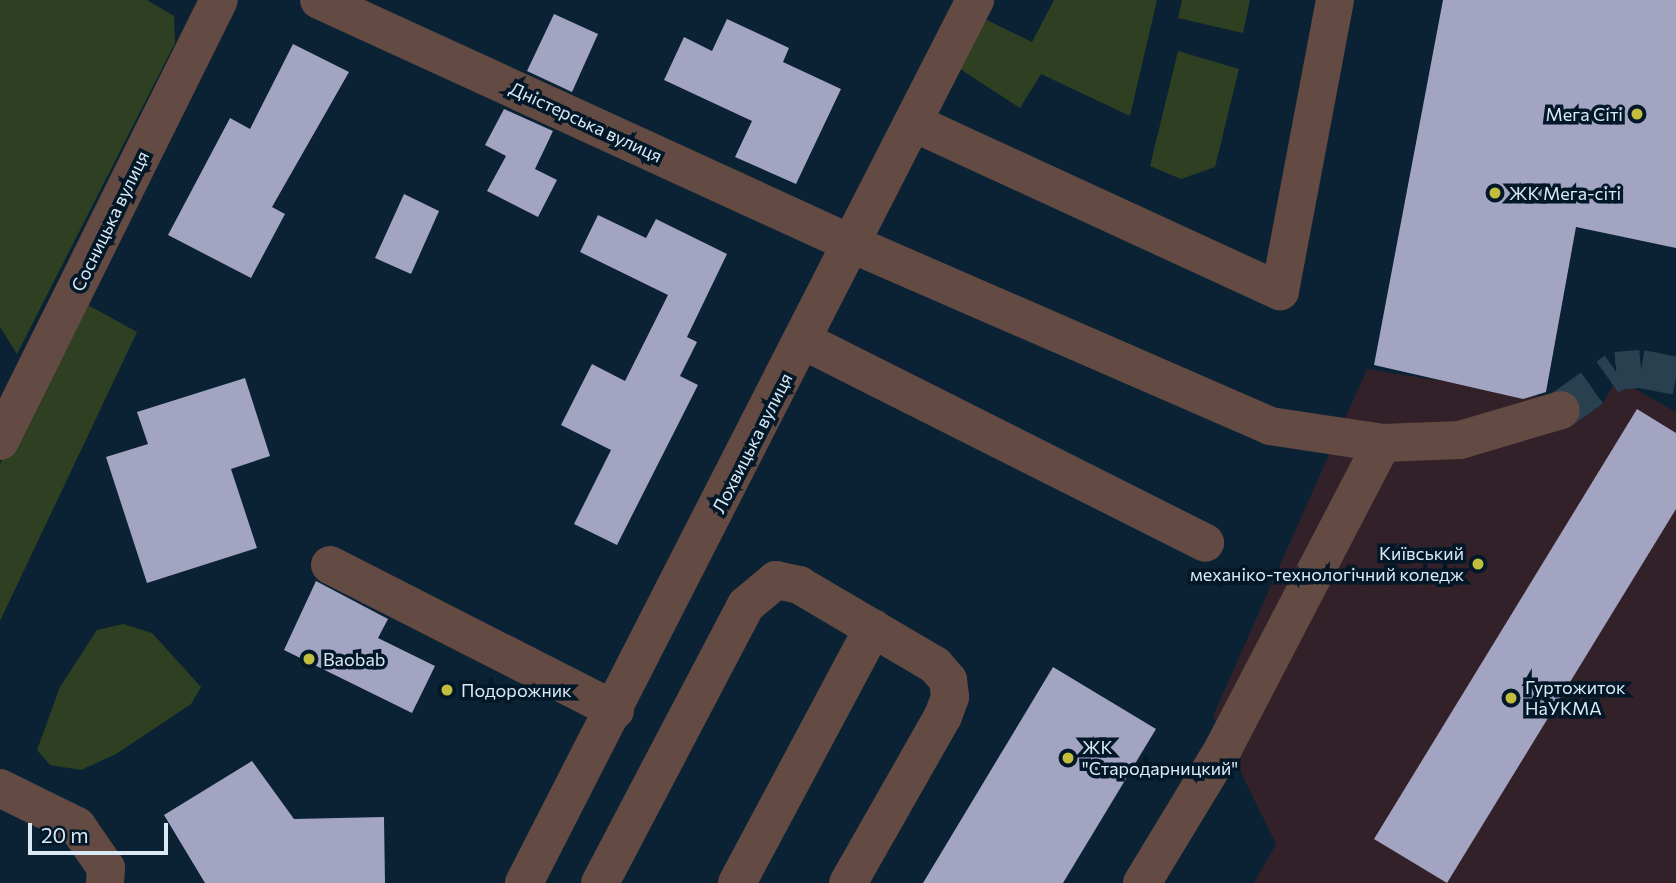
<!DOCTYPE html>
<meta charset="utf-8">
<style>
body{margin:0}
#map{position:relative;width:1676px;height:883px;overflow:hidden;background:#0a2233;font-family:Commissioner,sans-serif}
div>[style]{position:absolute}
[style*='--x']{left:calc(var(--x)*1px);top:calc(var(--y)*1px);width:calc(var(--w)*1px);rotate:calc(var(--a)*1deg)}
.education>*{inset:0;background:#322128}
.green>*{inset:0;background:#2e4021}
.building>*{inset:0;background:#a3a3c2}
.minor-tunnel>*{height:38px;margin-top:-19px;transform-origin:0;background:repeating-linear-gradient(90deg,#294050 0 38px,transparent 0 57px)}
.minor>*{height:38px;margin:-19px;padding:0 19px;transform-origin:19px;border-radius:19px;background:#634a42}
.dots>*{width:19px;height:19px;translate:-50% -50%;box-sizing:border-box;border:4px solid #021828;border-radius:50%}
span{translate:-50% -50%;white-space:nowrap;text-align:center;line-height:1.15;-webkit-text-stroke:7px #021828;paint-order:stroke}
.poi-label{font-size:18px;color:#dbe9f5}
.right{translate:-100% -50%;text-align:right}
.left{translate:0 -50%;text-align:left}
.street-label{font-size:18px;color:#dbe9f5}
.scale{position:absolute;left:28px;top:823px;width:140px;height:32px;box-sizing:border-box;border:4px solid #dbe9f5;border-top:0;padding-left:9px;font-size:21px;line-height:24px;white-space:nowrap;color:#dbe9f5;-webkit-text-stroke:5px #021828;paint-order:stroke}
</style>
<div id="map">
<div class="education">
<div style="clip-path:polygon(1367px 369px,1601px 406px,1617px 379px,1676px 412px,1676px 883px,1254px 883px,1276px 844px,1213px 716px)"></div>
</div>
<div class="green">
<div style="clip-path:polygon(0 0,147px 0,174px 16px,175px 43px,17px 354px,0 327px)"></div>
<div style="clip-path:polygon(1054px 0,1157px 0,1130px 116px,1041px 74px,1020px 108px,960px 69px,985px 19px,1032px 42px)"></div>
<div style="clip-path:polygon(1182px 0,1250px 0,1243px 33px,1178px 18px)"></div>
<div style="clip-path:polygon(1178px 51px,1239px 69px,1215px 167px,1181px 179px,1150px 166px)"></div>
<div style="clip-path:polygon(77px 299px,137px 332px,0 621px,0 464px)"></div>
<div style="clip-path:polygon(123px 624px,152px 633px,201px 687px,191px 704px,116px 754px,81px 770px,50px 765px,37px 750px,60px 687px,97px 630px)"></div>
</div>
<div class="building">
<div style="clip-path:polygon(1443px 0,1676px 0,1676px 248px,1576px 227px,1546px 392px,1523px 399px,1374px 365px)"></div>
<div style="clip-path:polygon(554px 14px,598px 34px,572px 92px,527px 71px)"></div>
<div style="clip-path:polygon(727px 19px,789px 48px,783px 62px,841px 89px,796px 184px,735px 157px,752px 121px,664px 80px,684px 37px,712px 51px)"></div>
<div style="clip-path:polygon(293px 44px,349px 72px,272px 207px,285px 214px,251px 278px,168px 235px,230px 118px,250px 129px)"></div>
<div style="clip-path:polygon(504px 109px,553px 131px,535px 169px,557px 180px,538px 217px,487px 191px,506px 156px,485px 145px)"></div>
<div style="clip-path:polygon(404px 194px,439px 211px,411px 274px,375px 258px)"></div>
<div style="clip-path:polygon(598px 215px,646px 238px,656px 219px,727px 254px,687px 337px,697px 342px,680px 376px,698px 385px,617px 545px,574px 524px,611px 450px,561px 425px,592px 364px,625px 381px,668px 295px,580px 252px)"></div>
<div style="clip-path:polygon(245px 378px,270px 456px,231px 469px,257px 548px,147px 583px,106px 457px,148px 444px,137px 412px)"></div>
<div style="clip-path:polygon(1637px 409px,1676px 433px,1676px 509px,1447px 883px,1374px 839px)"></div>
<div style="clip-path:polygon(316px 581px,388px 619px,378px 638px,435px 666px,412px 713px,284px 650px)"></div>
<div style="clip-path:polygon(1053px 667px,1156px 729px,1063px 883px,923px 883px)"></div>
<div style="clip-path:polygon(252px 761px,294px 819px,384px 817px,385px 883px,205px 883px,164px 815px)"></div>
</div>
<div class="minor-tunnel">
<div style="--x:1561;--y:410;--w:67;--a:-35.3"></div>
<div style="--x:1616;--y:371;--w:25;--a:-5"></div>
<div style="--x:1641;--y:369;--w:36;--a:11"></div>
</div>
<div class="minor">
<div style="--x:319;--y:0;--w:586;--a:24.6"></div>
<div style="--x:852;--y:244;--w:456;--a:23.5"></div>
<div style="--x:1270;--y:426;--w:113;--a:8.6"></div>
<div style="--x:1382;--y:443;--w:78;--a:-2.2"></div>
<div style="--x:1460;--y:440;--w:105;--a:-16.5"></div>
<div style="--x:914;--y:123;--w:403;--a:24.7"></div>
<div style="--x:1280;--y:291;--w:296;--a:-79.3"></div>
<div style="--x:804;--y:341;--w:449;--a:26.7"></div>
<div style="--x:0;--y:441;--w:492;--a:-63.6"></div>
<div style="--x:330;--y:565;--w:320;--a:27"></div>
<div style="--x:0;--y:788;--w:86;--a:26.3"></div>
<div style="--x:77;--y:826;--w:51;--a:55.4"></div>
<div style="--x:106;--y:868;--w:15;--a:94"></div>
<div style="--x:524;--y:883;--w:992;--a:-62.94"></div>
<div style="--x:600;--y:883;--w:314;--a:-62.3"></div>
<div style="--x:746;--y:605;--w:39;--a:-40"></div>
<div style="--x:776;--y:580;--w:24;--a:12"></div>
<div style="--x:799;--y:585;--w:158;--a:30.5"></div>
<div style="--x:935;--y:665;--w:20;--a:49"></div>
<div style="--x:948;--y:680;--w:17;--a:83"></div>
<div style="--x:950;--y:697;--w:20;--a:110"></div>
<div style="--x:943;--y:716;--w:192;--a:119.6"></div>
<div style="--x:737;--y:883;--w:289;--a:-61.9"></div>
<div style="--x:1142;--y:883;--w:157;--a:-58.8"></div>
<div style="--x:1223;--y:749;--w:345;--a:-62.5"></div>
</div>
<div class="dots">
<div style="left:1637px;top:114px;background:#c3bd3f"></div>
<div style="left:1495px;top:193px;background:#c3bd3f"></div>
<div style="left:1478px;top:564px;background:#c3bd3f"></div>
<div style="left:309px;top:659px;background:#c3bd3f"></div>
<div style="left:447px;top:690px;background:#c3bd3f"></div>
<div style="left:1511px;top:698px;background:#c3bd3f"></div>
<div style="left:1068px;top:758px;background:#c3bd3f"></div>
</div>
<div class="poi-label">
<span class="right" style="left:1623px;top:114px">Мега Сіті</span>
<span class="left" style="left:1509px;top:193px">ЖК Мега-сіті</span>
<span class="right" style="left:1464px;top:564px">Київський<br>механіко-технологічний коледж</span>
<span class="left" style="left:323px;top:659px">Baobab</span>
<span class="left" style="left:1525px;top:698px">Гуртожиток<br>НаУКМА</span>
<span class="left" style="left:461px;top:690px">Подорожник</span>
<span class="left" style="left:1082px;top:758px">ЖК<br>"Стародарницкий"</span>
</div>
<div class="street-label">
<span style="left:586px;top:122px;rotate:25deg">Дністерська вулиця</span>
<span style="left:110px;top:221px;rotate:-64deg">Сосницька вулиця</span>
<span style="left:752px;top:443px;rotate:-63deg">Лохвицька вулиця</span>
</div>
<div class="scale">20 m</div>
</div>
